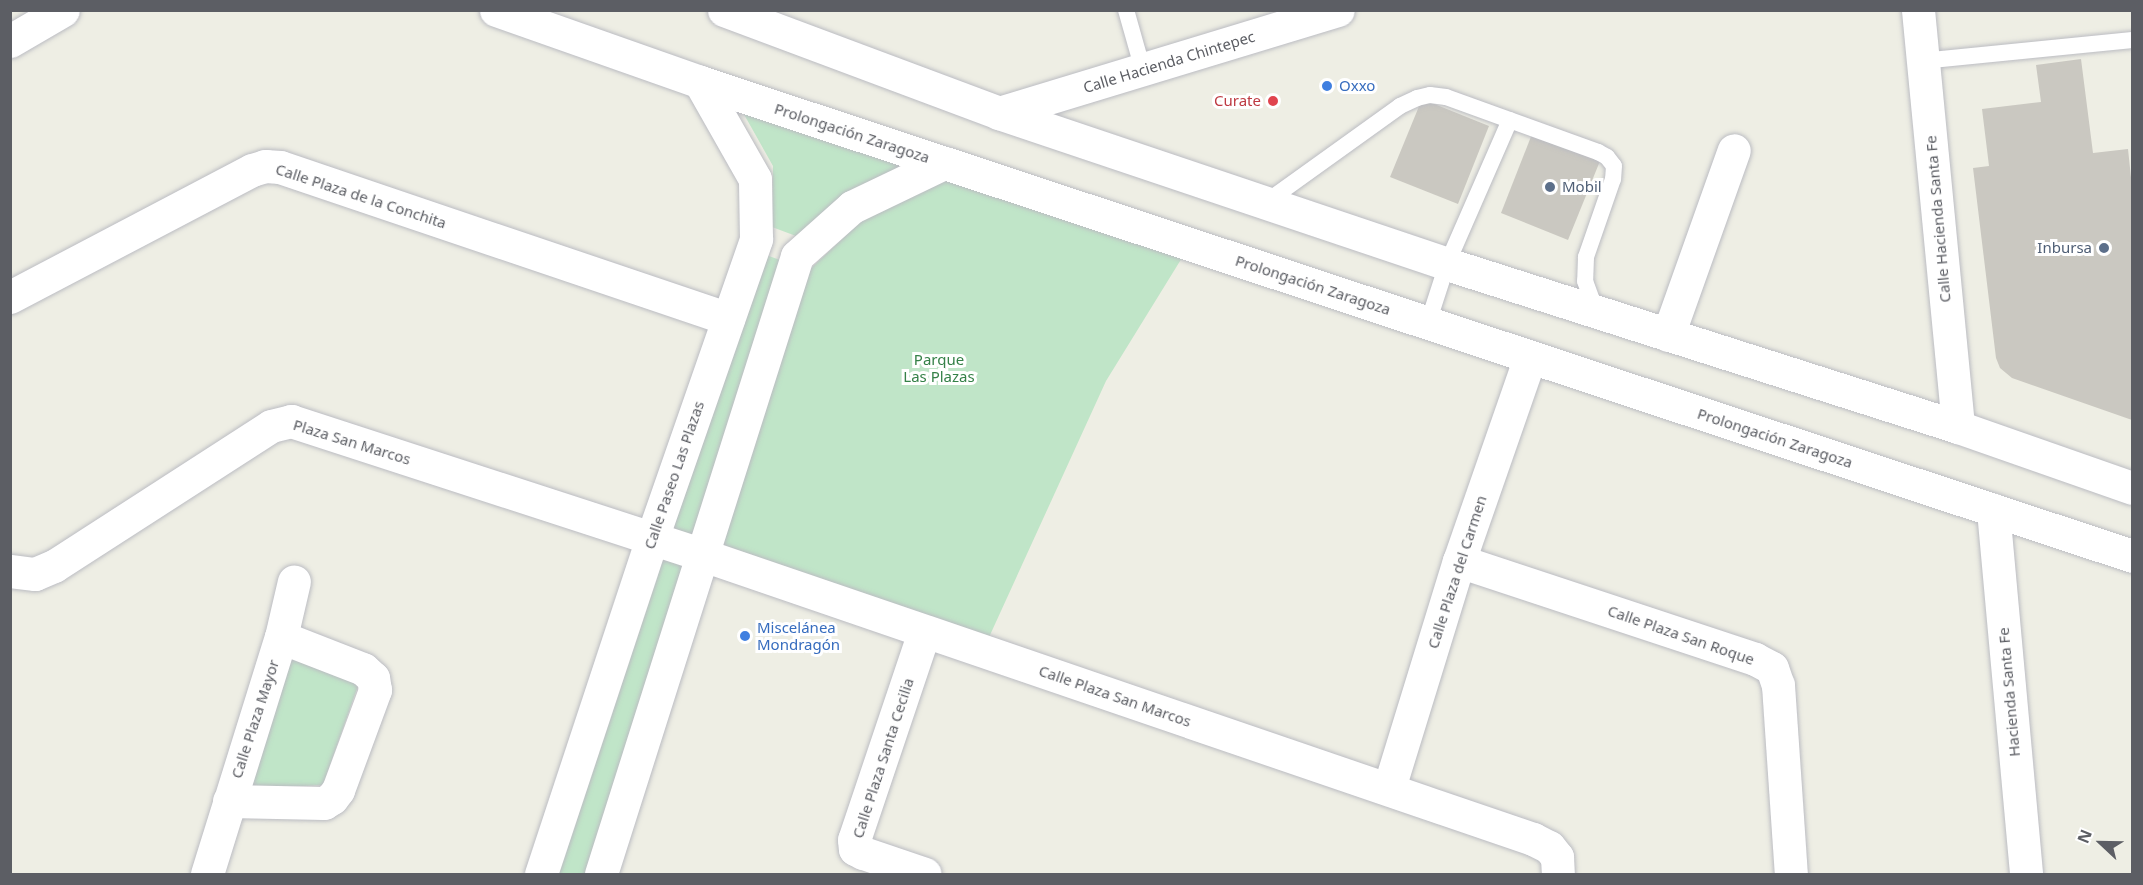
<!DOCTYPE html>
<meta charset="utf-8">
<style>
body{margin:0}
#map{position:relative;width:2143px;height:885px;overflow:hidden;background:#eeeee4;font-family:"Noto Sans",sans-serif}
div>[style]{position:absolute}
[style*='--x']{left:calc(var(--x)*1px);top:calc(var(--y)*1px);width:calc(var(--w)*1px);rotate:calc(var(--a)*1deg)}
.green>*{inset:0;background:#c0e5c8}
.building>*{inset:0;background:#cac8c1}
.roads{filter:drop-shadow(0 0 2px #bbbcc2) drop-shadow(0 0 2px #bbbcc2)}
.lane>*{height:16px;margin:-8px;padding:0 8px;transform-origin:8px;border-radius:8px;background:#fff}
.street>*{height:33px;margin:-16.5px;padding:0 16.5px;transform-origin:16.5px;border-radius:16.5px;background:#fff}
.secondary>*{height:33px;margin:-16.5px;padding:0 16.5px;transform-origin:16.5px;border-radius:16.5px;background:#fff}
.dots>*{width:16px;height:16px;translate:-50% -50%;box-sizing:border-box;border:3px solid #fff;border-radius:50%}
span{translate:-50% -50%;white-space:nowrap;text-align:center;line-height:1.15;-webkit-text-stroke:6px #fff;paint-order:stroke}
.street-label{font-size:15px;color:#5c5e64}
.shop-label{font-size:15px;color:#366cbe}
.left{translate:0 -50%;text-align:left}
.health-label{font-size:15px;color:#be3a42}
.right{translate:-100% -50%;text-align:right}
.service-label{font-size:15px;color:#4e5e75}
.park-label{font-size:15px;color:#358148}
.frame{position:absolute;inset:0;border:12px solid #5c5e64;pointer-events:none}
.north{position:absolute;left:2071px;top:813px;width:60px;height:60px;-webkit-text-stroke:4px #fff;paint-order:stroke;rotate:292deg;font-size:16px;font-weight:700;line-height:24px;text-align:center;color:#5c5e64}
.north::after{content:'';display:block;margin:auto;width:21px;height:27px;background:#5c5e64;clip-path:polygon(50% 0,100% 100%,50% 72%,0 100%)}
</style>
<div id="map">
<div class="green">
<div style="clip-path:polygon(741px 109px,907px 165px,796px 236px,772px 227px,773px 166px)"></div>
<div style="clip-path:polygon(951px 175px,1185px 253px,1106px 381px,985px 646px,712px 556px,803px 276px,860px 222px)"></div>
<div style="clip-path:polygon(760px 253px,786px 262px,698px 549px,658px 536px)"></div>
<div style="clip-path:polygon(662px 558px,691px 565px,590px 874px,550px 874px)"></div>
<div style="clip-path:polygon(289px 651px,360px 680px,323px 785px,243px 789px)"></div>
</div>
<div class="building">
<div style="clip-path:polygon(2081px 59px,2093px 153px,2128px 149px,2132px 187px,2132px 420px,2012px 378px,2000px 368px,1996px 358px,1973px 168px,1989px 166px,1982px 109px,2041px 102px,2036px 65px)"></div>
<div style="clip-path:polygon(1422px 99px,1489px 126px,1458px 204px,1390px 177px)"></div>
<div style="clip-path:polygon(1532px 134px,1600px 161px,1568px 240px,1501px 213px)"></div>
</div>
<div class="roads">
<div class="lane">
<div style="--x:1126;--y:10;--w:62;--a:74.2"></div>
<div style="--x:1922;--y:61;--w:211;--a:-5.7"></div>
<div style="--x:1265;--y:203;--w:166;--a:-35.7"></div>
<div style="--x:1400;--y:106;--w:19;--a:-25"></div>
<div style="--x:1417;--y:98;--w:13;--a:-13"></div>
<div style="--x:1430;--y:95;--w:16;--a:7"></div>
<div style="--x:1446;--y:97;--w:162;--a:19.9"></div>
<div style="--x:1598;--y:152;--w:10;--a:29"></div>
<div style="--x:1607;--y:157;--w:11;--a:52"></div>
<div style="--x:1614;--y:166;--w:13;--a:94"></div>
<div style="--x:1613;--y:179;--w:83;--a:109.1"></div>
<div style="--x:1586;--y:257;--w:24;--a:92"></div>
<div style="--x:1585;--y:281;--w:32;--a:70"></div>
<div style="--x:1428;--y:323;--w:62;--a:-72.1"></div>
<div style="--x:1447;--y:264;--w:157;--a:-66.4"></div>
</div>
<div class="street">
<div style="--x:1918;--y:10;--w:419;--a:84.5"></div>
<div style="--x:10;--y:41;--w:61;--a:-30.3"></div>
<div style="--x:999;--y:113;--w:354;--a:-16.9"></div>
<div style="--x:10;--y:297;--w:273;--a:-27.7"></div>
<div style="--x:252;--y:170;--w:14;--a:-17"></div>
<div style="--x:265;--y:166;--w:15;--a:4"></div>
<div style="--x:280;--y:167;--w:473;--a:18.7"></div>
<div style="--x:1668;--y:335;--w:196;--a:-70.4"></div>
<div style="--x:1993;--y:510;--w:365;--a:84.8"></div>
<div style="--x:1459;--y:561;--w:312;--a:18.3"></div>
<div style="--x:1755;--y:659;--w:19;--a:28"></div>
<div style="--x:1772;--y:668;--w:18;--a:71"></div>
<div style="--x:1778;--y:685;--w:189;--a:86.1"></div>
<div style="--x:10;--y:571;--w:25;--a:7"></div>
<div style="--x:35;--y:574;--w:21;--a:-23"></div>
<div style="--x:54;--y:566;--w:258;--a:-32.8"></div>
<div style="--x:271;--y:426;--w:21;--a:-14"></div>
<div style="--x:291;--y:421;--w:427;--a:18"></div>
<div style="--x:697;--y:553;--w:884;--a:18.89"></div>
<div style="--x:1533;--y:839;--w:18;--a:27"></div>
<div style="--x:1549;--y:847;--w:13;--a:51"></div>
<div style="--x:1557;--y:857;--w:17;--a:87"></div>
<div style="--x:924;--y:632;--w:219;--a:108.6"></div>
<div style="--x:854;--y:840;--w:9;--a:84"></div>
<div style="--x:855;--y:849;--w:9;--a:27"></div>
<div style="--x:863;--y:853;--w:65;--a:18.7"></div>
<div style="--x:1389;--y:788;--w:238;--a:-72.9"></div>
<div style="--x:1459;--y:561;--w:216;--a:-70.8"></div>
<div style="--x:229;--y:801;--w:95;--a:1.2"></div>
<div style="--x:324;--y:803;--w:9;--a:-32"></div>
<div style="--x:332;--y:798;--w:10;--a:-53"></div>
<div style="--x:338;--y:790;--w:107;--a:-69.7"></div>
<div style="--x:375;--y:690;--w:12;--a:-99"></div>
<div style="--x:373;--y:678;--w:13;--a:-138"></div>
<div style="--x:363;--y:669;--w:88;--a:-158.7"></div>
<div style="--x:207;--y:874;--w:248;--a:-72.7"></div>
<div style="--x:281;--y:637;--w:57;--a:-76.9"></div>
<div style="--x:541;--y:874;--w:354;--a:-71.7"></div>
<div style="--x:652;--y:538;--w:317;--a:-70.8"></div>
<div style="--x:756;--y:239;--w:60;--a:-91"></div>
<div style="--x:755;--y:179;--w:112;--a:-119.6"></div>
<div style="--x:601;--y:874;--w:648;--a:-72.4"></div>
<div style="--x:797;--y:256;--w:74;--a:-41.7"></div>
<div style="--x:852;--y:207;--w:102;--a:-25.6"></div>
</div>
<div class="secondary">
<div style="--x:496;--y:10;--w:216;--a:19.4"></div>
<div style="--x:700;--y:82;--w:1508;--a:18.31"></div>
<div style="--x:724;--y:10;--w:294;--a:20.5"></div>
<div style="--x:999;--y:113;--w:473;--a:18.6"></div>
<div style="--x:1447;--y:264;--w:536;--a:17.69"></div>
<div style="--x:1958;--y:427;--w:184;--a:19.3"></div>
</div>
</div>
<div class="dots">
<div style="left:1327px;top:86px;background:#3f7fe0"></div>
<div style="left:1273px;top:101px;background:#e0444e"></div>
<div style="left:1550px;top:187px;background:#5c6f8a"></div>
<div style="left:2104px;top:248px;background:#5c6f8a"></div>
<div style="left:745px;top:636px;background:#3f7fe0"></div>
</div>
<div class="street-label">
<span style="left:1169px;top:62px;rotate:-17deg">Calle Hacienda Chintepec</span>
<span style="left:852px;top:133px;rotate:18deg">Prolongación Zaragoza</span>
<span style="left:361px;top:196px;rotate:18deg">Calle Plaza de la Conchita</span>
<span style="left:1938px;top:219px;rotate:-95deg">Calle Hacienda Santa Fe</span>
<span style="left:1313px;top:285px;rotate:18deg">Prolongación Zaragoza</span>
<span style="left:1775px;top:438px;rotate:18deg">Prolongación Zaragoza</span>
<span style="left:352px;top:442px;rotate:17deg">Plaza San Marcos</span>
<span style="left:674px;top:475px;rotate:-71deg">Calle Paseo Las Plazas</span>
<span style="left:1457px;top:572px;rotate:-72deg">Calle Plaza del Carmen</span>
<span style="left:1681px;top:635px;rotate:19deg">Calle Plaza San Roque</span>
<span style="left:2009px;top:692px;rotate:-95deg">Hacienda Santa Fe</span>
<span style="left:1115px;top:696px;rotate:19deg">Calle Plaza San Marcos</span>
<span style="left:255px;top:719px;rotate:-72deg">Calle Plaza Mayor</span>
<span style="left:883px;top:758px;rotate:-72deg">Calle Plaza Santa Cecilia</span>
</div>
<div class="shop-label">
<span class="left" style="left:1339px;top:86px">Oxxo</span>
<span class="left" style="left:757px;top:636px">Miscelánea<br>Mondragón</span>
</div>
<div class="health-label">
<span class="right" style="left:1261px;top:101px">Curate</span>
</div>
<div class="service-label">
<span class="left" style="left:1562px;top:187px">Mobil</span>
<span class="right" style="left:2092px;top:248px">Inbursa</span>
</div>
<div class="park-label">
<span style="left:939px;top:368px">Parque<br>Las Plazas</span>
</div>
<div class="frame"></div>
<div class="north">N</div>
</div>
